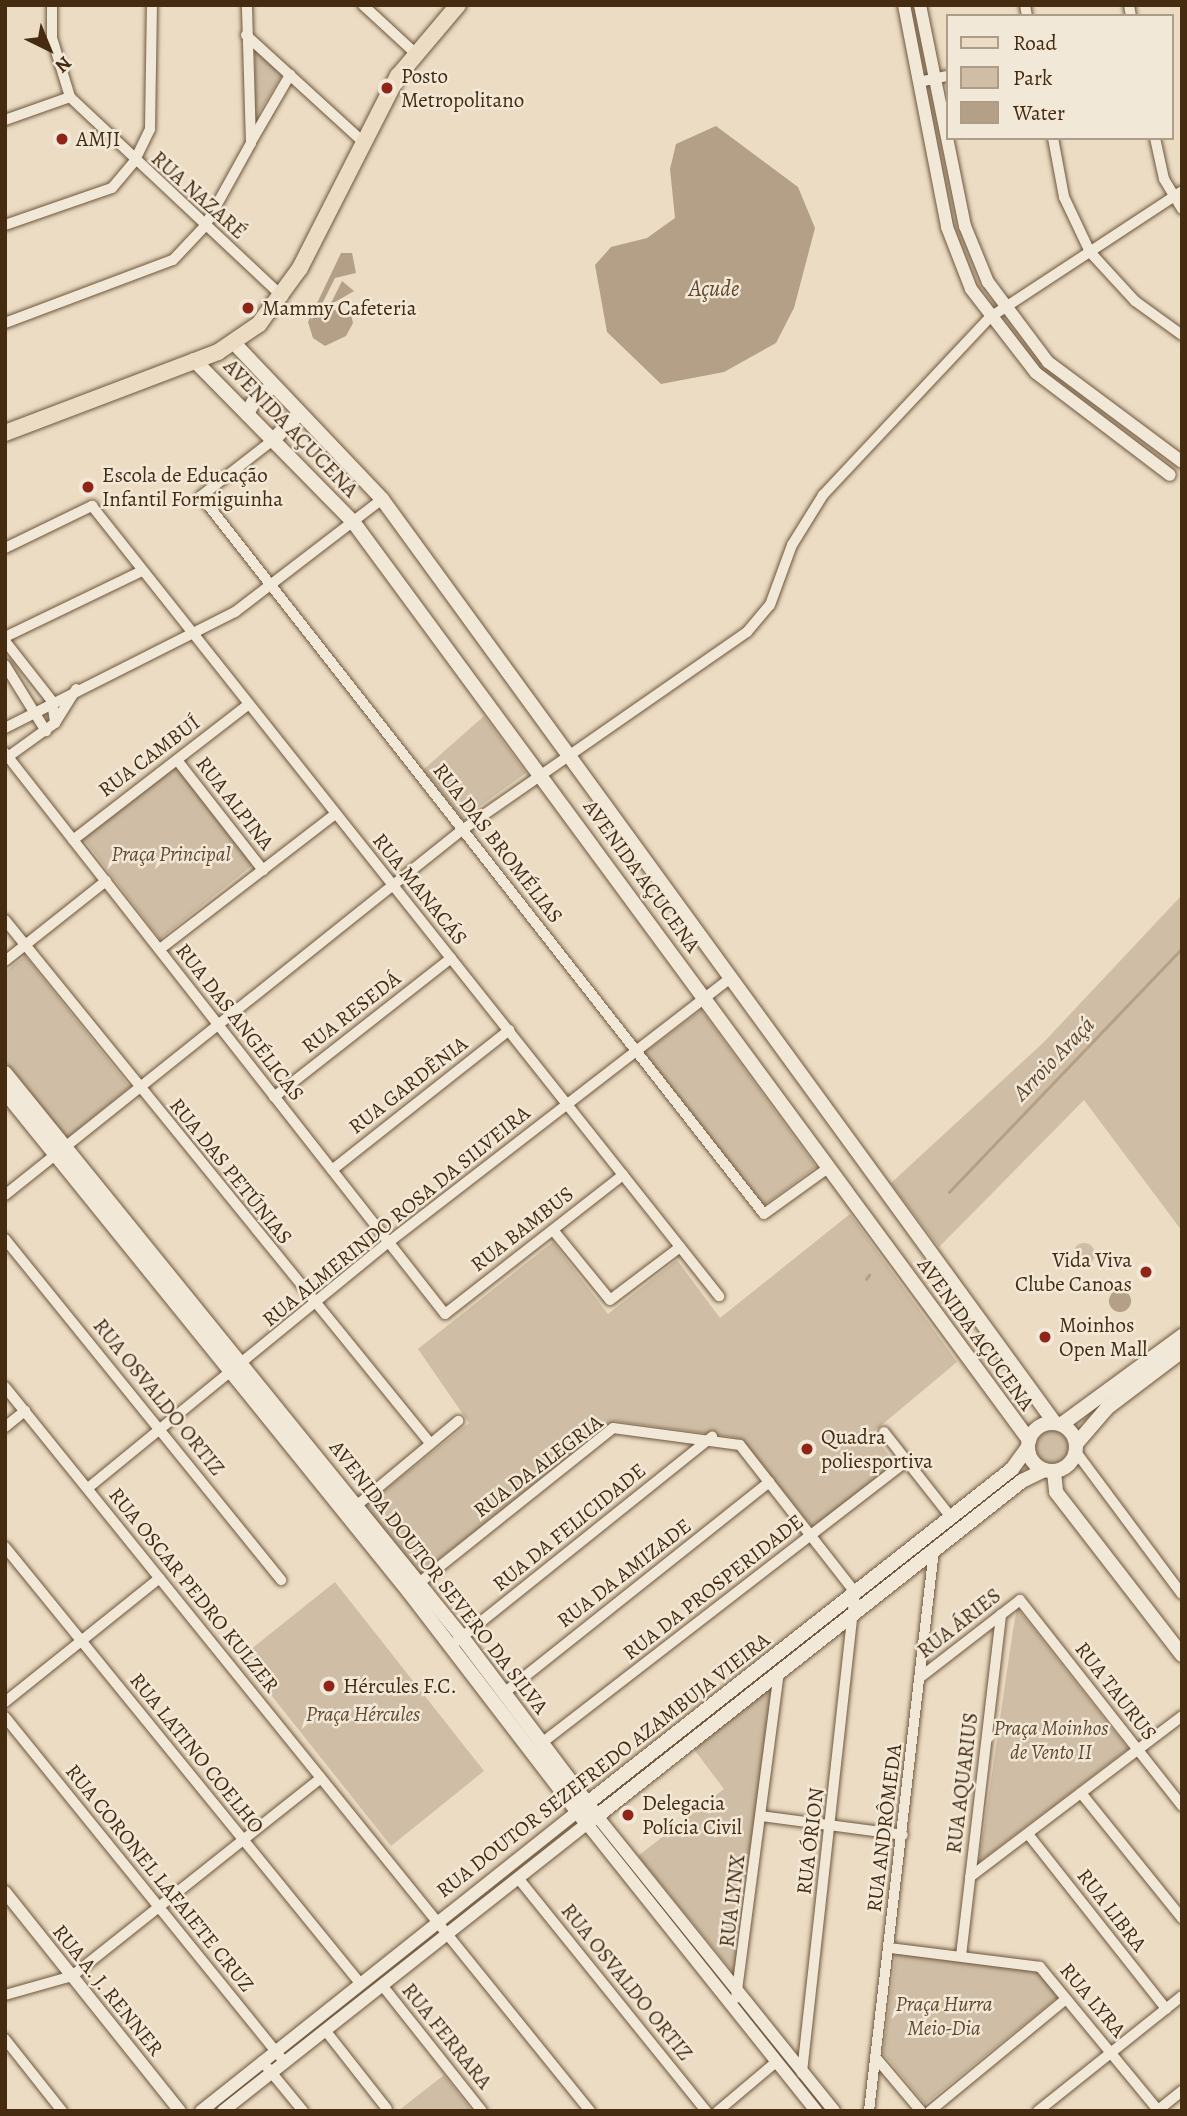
<!DOCTYPE html>
<meta charset="utf-8">
<style>
body{margin:0}
#map{position:relative;width:1187px;height:2116px;overflow:hidden;background:#ebdcc3;font-family:Alegreya,serif}
div>[style]{position:absolute}
[style*='--x']{left:calc(var(--x)*1px);top:calc(var(--y)*1px);width:calc(var(--w)*1px);rotate:calc(var(--a)*1deg)}
.green>*{inset:0;background:#cfbea5}
.round{border-radius:50%}
.water>*{inset:0;background:#b3a086}
.stream>*{height:2.5px;margin:-1.25px;padding:0 1.25px;transform-origin:1.25px;border-radius:1.25px;background:#b3a086}
.roads{filter:drop-shadow(0 0 2px #6e573d) drop-shadow(0 0 2px #6e573d)}
.minor>*{height:10px;margin:-5px;padding:0 5px;transform-origin:5px;border-radius:5px;background:#f2e8d8}
.tertiary>*{height:12px;margin:-6px;padding:0 6px;transform-origin:6px;border-radius:6px;background:#f2e8d8}
.secondary>*{height:14px;margin:-7px;padding:0 7px;transform-origin:7px;border-radius:7px;background:#f2e8d8}
.secondary>.ring{margin:-7px;padding:0;box-sizing:content-box;background:none;border:14px solid #f2e8d8;border-radius:50%}
.primary>*{height:16px;margin:-8px;padding:0 8px;transform-origin:8px;border-radius:8px;background:#ebdcc3}
.dots>*{width:19px;height:19px;translate:-50% -50%;box-sizing:border-box;border:4px solid #f2e8d8;border-radius:50%}
span{translate:-50% -50%;white-space:nowrap;text-align:center;line-height:1.15;-webkit-text-stroke:5px #f2e8d8;paint-order:stroke}
.poi-label{font-size:21px;color:#452b10}
.left{translate:0 -50%;text-align:left}
.right{translate:-100% -50%;text-align:right}
.street-label{font-size:21px;color:#452b10}
.park-label{font-size:21px;color:#61482e;font-style:italic}
.water-label{font-size:23px;color:#60482e;font-style:italic}
.frame{position:absolute;inset:0;border:7px solid #452b10;pointer-events:none}
.legend{position:absolute;left:946px;top:14px;width:228px;height:126px;box-sizing:border-box;background:#f2e8d8;border:2px solid #ad9c88;margin:0;padding:9px 12px;list-style:none;font-size:21px;color:#452b10}
.legend li{display:flex;align-items:center;gap:14px;height:35px}
.legend b{width:35px;border:2px solid #ad9c88}
.north{position:absolute;left:14px;top:14px;width:70px;height:70px;-webkit-text-stroke:5px #f2e8d8;paint-order:stroke;rotate:137deg;font-size:19px;font-weight:700;line-height:28px;text-align:center;color:#452b10}
.north::after{content:'';display:block;margin:auto;width:24px;height:32px;background:#452b10;clip-path:polygon(50% 0,100% 100%,50% 72%,0 100%)}
</style>
<div id="map">
<div class="green">
<div style="clip-path:polygon(255px 50px,282px 75px,255px 119px)"></div>
<div style="clip-path:polygon(484px 716px,526px 773px,462px 819px,423px 770px)"></div>
<div style="clip-path:polygon(177px 766px,254px 864px,160px 939px,83px 838px)"></div>
<div style="clip-path:polygon(1182px 895px,1182px 1231px,1084px 1100px,939px 1247px,891px 1183px,1043px 1043px)"></div>
<div style="clip-path:polygon(25px 956px,130px 1087px,67px 1138px,5px 1061px,5px 972px)"></div>
<div style="clip-path:polygon(701px 1010px,816px 1167px,764px 1205px,644px 1053px)"></div>
<div style="clip-path:polygon(850px 1214px,957px 1362px,872px 1433px,895px 1463px,813px 1528px,739px 1438px,615px 1421px,419px 1575px,365px 1506px,469px 1423px,418px 1349px,553px 1242px,608px 1314px,677px 1260px,720px 1318px)"></div>
<div class="round" style="left:1073px;top:1243px;width:22px;height:22px"></div>
<div class="round" style="left:1036px;top:1431px;width:32px;height:32px"></div>
<div style="clip-path:polygon(335px 1582px,484px 1771px,391px 1846px,241px 1657px)"></div>
<div style="clip-path:polygon(1017px 1608px,1128px 1749px,979px 1862px,1013px 1630px)"></div>
<div style="clip-path:polygon(774px 1682px,739px 1979px,638px 1856px,724px 1789px,693px 1748px)"></div>
<div style="clip-path:polygon(896px 1953px,1038px 1971px,1058px 1997px,925px 2104px,883px 2053px)"></div>
<div style="clip-path:polygon(444px 2075px,472px 2111px,398px 2111px)"></div>
</div>
<div class="water">
<div style="clip-path:polygon(716px 126px,798px 187px,815px 228px,794px 308px,776px 343px,724px 372px,661px 384px,607px 332px,595px 265px,611px 247px,647px 238px,675px 218px,670px 169px,676px 144px)"></div>
<div style="clip-path:polygon(341px 253px,352px 253px,356px 273px,335px 278px,321px 306px,351px 315px,353px 323px,346px 336px,325px 346px,313px 338px,308px 322px)"></div>
<div style="clip-path:polygon(342px 281px,354px 291px,330px 305px)"></div>
<div class="round" style="left:1109px;top:1290px;width:22px;height:22px"></div>
</div>
<div class="stream">
<div style="--x:949;--y:1192;--w:337;--a:-46.3"></div>
<div style="--x:866;--y:1279;--w:5;--a:-53"></div>
</div>
<div class="roads">
<div class="minor">
<div style="--x:52;--y:5;--w:33;--a:90"></div>
<div style="--x:52;--y:38;--w:62;--a:73"></div>
<div style="--x:70;--y:97;--w:292;--a:43.2"></div>
<div style="--x:363;--y:5;--w:71;--a:42.7"></div>
<div style="--x:1025;--y:5;--w:11;--a:80"></div>
<div style="--x:1129;--y:5;--w:11;--a:80"></div>
<div style="--x:246;--y:35;--w:159;--a:42.4"></div>
<div style="--x:919;--y:82;--w:29;--a:-12"></div>
<div style="--x:5;--y:120;--w:69;--a:-19.5"></div>
<div style="--x:1053;--y:138;--w:60;--a:79.4"></div>
<div style="--x:1064;--y:197;--w:61;--a:64.7"></div>
<div style="--x:1090;--y:252;--w:67;--a:47.4"></div>
<div style="--x:1135;--y:301;--w:58;--a:35.9"></div>
<div style="--x:1155;--y:138;--w:42;--a:77.6"></div>
<div style="--x:1164;--y:179;--w:35;--a:59"></div>
<div style="--x:251;--y:142;--w:78;--a:-59.8"></div>
<div style="--x:5;--y:225;--w:113;--a:-19.1"></div>
<div style="--x:112;--y:188;--w:34;--a:-50"></div>
<div style="--x:134;--y:162;--w:37;--a:-64"></div>
<div style="--x:150;--y:129;--w:124;--a:-89.1"></div>
<div style="--x:5;--y:323;--w:179;--a:-20.6"></div>
<div style="--x:173;--y:260;--w:47;--a:-46.7"></div>
<div style="--x:205;--y:226;--w:95;--a:-61"></div>
<div style="--x:251;--y:143;--w:138;--a:-91.7"></div>
<div style="--x:273;--y:440;--w:91;--a:142.1"></div>
<div style="--x:201;--y:496;--w:912;--a:51.9"></div>
<div style="--x:764;--y:1214;--w:79;--a:-35.7"></div>
<div style="--x:5;--y:548;--w:97;--a:-25.8"></div>
<div style="--x:92;--y:506;--w:1009;--a:51.56"></div>
<div style="--x:5;--y:637;--w:152;--a:-25.7"></div>
<div style="--x:5;--y:641;--w:76;--a:51.9"></div>
<div style="--x:52;--y:701;--w:22;--a:82"></div>
<div style="--x:5;--y:665;--w:78;--a:58.2"></div>
<div style="--x:5;--y:728;--w:258;--a:-26.8"></div>
<div style="--x:235;--y:612;--w:185;--a:-37.5"></div>
<div style="--x:5;--y:753;--w:713;--a:51.89"></div>
<div style="--x:445;--y:1314;--w:226;--a:-38"></div>
<div style="--x:5;--y:759;--w:62;--a:-35.8"></div>
<div style="--x:55;--y:723;--w:40;--a:-58"></div>
<div style="--x:177;--y:760;--w:140;--a:52"></div>
<div style="--x:73;--y:840;--w:222;--a:-37.7"></div>
<div style="--x:5;--y:920;--w:674;--a:50.9"></div>
<div style="--x:160;--y:949;--w:221;--a:-37.6"></div>
<div style="--x:5;--y:961;--w:129;--a:-38.4"></div>
<div style="--x:274;--y:1097;--w:225;--a:-38.1"></div>
<div style="--x:332;--y:1170;--w:226;--a:-38.3"></div>
<div style="--x:5;--y:1195;--w:585;--a:-38.61"></div>
<div style="--x:462;--y:830;--w:347;--a:-34.8"></div>
<div style="--x:747;--y:632;--w:35;--a:-50"></div>
<div style="--x:770;--y:605;--w:64;--a:-69.9"></div>
<div style="--x:792;--y:545;--w:59;--a:-58.2"></div>
<div style="--x:823;--y:495;--w:243;--a:-46.8"></div>
<div style="--x:989;--y:318;--w:231;--a:-33.3"></div>
<div style="--x:553;--y:1230;--w:90;--a:50.8"></div>
<div style="--x:610;--y:1300;--w:88;--a:-37.1"></div>
<div style="--x:5;--y:1239;--w:439;--a:51"></div>
<div style="--x:5;--y:1387;--w:931;--a:51.06"></div>
<div style="--x:5;--y:1427;--w:26;--a:-39"></div>
<div style="--x:884;--y:1432;--w:108;--a:51.8"></div>
<div style="--x:1076;--y:1452;--w:177;--a:53.3"></div>
<div style="--x:88;--y:1488;--w:389;--a:-39.3"></div>
<div style="--x:389;--y:1242;--w:432;--a:-37.7"></div>
<div style="--x:350;--y:1511;--w:141;--a:-39.8"></div>
<div style="--x:5;--y:1547;--w:562;--a:50.85"></div>
<div style="--x:419;--y:1583;--w:248;--a:-38.6"></div>
<div style="--x:613;--y:1428;--w:128;--a:7.6"></div>
<div style="--x:740;--y:1445;--w:187;--a:52"></div>
<div style="--x:855;--y:1592;--w:484;--a:96.3"></div>
<div style="--x:457;--y:1641;--w:327;--a:-38.7"></div>
<div style="--x:922;--y:1676;--w:124;--a:-37.8"></div>
<div style="--x:1020;--y:1600;--w:262;--a:51.8"></div>
<div style="--x:504;--y:1693;--w:339;--a:-38.5"></div>
<div style="--x:5;--y:1702;--w:198;--a:-38.7"></div>
<div style="--x:5;--y:1717;--w:444;--a:51"></div>
<div style="--x:543;--y:1742;--w:460;--a:-37.7"></div>
<div style="--x:1081;--y:1793;--w:161;--a:51.1"></div>
<div style="--x:761;--y:1816;--w:143;--a:7.6"></div>
<div style="--x:1028;--y:1834;--w:223;--a:51.7"></div>
<div style="--x:970;--y:1877;--w:266;--a:-37.2"></div>
<div style="--x:518;--y:1878;--w:299;--a:51.1"></div>
<div style="--x:890;--y:1948;--w:151;--a:7.2"></div>
<div style="--x:1040;--y:1967;--w:185;--a:50.5"></div>
<div style="--x:961;--y:1956;--w:344;--a:-83.3"></div>
<div style="--x:382;--y:1985;--w:161;--a:51.6"></div>
<div style="--x:5;--y:1995;--w:70;--a:-15.8"></div>
<div style="--x:72;--y:1976;--w:318;--a:-38.5"></div>
<div style="--x:736;--y:1998;--w:328;--a:-82.5"></div>
<div style="--x:325;--y:2030;--w:100;--a:51.9"></div>
<div style="--x:5;--y:2039;--w:92;--a:51.6"></div>
<div style="--x:877;--y:2059;--w:68;--a:49.8"></div>
<div style="--x:262;--y:2061;--w:65;--a:50.6"></div>
<div style="--x:718;--y:2111;--w:76;--a:-40.2"></div>
<div style="--x:869;--y:2111;--w:565;--a:-83.39"></div>
<div style="--x:930;--y:2111;--w:176;--a:-39.5"></div>
<div style="--x:1038;--y:2111;--w:184;--a:-38.6"></div>
<div style="--x:1157;--y:2111;--w:32;--a:-39"></div>
</div>
<div class="tertiary">
<div style="--x:904;--y:5;--w:226;--a:79"></div>
<div style="--x:947;--y:227;--w:66;--a:68.8"></div>
<div style="--x:971;--y:289;--w:106;--a:52.3"></div>
<div style="--x:1036;--y:373;--w:168;--a:37.3"></div>
<div style="--x:920;--y:5;--w:226;--a:78.5"></div>
<div style="--x:965;--y:226;--w:61;--a:67.7"></div>
<div style="--x:988;--y:282;--w:100;--a:53.1"></div>
<div style="--x:1048;--y:362;--w:167;--a:36.7"></div>
<div style="--x:597;--y:1816;--w:378;--a:51.2"></div>
<div style="--x:5;--y:1892;--w:280;--a:51.4"></div>
<div style="--x:201;--y:2111;--w:480;--a:-38.5"></div>
<div style="--x:223;--y:2111;--w:464;--a:-38.3"></div>
<div style="--x:587;--y:1824;--w:367;--a:51.4"></div>
</div>
<div class="secondary">
<div style="--x:235;--y:344;--w:214;--a:46.5"></div>
<div style="--x:382;--y:499;--w:1142;--a:53.94"></div>
<div style="--x:194;--y:360;--w:228;--a:45.5"></div>
<div style="--x:354;--y:523;--w:1139;--a:53.64"></div>
<div style="--x:247;--y:414;--w:19;--a:-62"></div>
<div style="--x:256;--y:397;--w:21;--a:-31"></div>
<div style="--x:273;--y:440;--w:38;--a:-45"></div>
<div style="--x:5;--y:1073;--w:726;--a:50.98"></div>
<div style="--x:462;--y:1637;--w:224;--a:53"></div>
<div style="--x:5;--y:1092;--w:643;--a:51.06"></div>
<div style="--x:409;--y:1592;--w:292;--a:52.5"></div>
<div style="--x:587;--y:1824;--w:554;--a:-38.26"></div>
<div style="--x:1022;--y:1481;--w:25;--a:-26"></div>
<div class="ring" style="left:1028px;top:1423px;width:34px;height:34px"></div>
<div style="--x:1062;--y:1424;--w:149;--a:-36.3"></div>
<div style="--x:1077;--y:1443;--w:46;--a:-49.4"></div>
<div style="--x:1107;--y:1408;--w:94;--a:-37.2"></div>
<div style="--x:1054;--y:1472;--w:20;--a:84"></div>
<div style="--x:1056;--y:1492;--w:206;--a:52.3"></div>
<div style="--x:580;--y:1809;--w:550;--a:-38.2"></div>
<div style="--x:1012;--y:1469;--w:26;--a:-54"></div>
</div>
<div class="primary">
<div style="--x:5;--y:433;--w:228;--a:-20.8"></div>
<div style="--x:218;--y:352;--w:50;--a:-34.3"></div>
<div style="--x:259;--y:324;--w:69;--a:-53.8"></div>
<div style="--x:300;--y:268;--w:216;--a:-63"></div>
<div style="--x:398;--y:76;--w:93;--a:-49.8"></div>
</div>
</div>
<div class="dots">
<div style="left:387px;top:88px;background:#8f2418"></div>
<div style="left:62px;top:139px;background:#8f2418"></div>
<div style="left:248px;top:308px;background:#8f2418"></div>
<div style="left:88px;top:487px;background:#8f2418"></div>
<div style="left:1146px;top:1272px;background:#8f2418"></div>
<div style="left:1045px;top:1337px;background:#8f2418"></div>
<div style="left:807px;top:1449px;background:#8f2418"></div>
<div style="left:329px;top:1686px;background:#8f2418"></div>
<div style="left:628px;top:1815px;background:#8f2418"></div>
</div>
<div class="poi-label">
<span class="left" style="left:401px;top:88px">Posto<br>Metropolitano</span>
<span class="left" style="left:76px;top:139px">AMJI</span>
<span class="left" style="left:262px;top:308px">Mammy Cafeteria</span>
<span class="left" style="left:102px;top:487px">Escola de Educação<br>Infantil Formiguinha</span>
<span class="right" style="left:1132px;top:1272px">Vida Viva<br>Clube Canoas</span>
<span class="left" style="left:1059px;top:1337px">Moinhos<br>Open Mall</span>
<span class="left" style="left:821px;top:1449px">Quadra<br>poliesportiva</span>
<span class="left" style="left:343px;top:1686px">Hércules F.C.</span>
<span class="left" style="left:642px;top:1815px">Delegacia<br>Polícia Civil</span>
</div>
<div class="street-label">
<span style="left:199px;top:195px;rotate:42deg">RUA NAZARÉ</span>
<span style="left:291px;top:428px;rotate:46deg">AVENIDA AÇUCENA</span>
<span style="left:149px;top:756px;rotate:-37deg">RUA CAMBUÍ</span>
<span style="left:235px;top:803px;rotate:52deg">RUA ALPINA</span>
<span style="left:498px;top:843px;rotate:52deg">RUA DAS BROMÉLIAS</span>
<span style="left:642px;top:876px;rotate:54deg">AVENIDA AÇUCENA</span>
<span style="left:420px;top:889px;rotate:51deg">RUA MANACÁS</span>
<span style="left:351px;top:1012px;rotate:-38deg">RUA RESEDÁ</span>
<span style="left:240px;top:1022px;rotate:52deg">RUA DAS ANGÉLICAS</span>
<span style="left:408px;top:1085px;rotate:-38deg">RUA GARDÊNIA</span>
<span style="left:231px;top:1171px;rotate:51deg">RUA DAS PETÚNIAS</span>
<span style="left:396px;top:1216px;rotate:-39deg">RUA ALMERINDO ROSA DA SILVEIRA</span>
<span style="left:522px;top:1229px;rotate:-38deg">RUA BAMBUS</span>
<span style="left:976px;top:1334px;rotate:54deg">AVENIDA AÇUCENA</span>
<span style="left:159px;top:1397px;rotate:51deg">RUA OSVALDO ORTIZ</span>
<span style="left:538px;top:1466px;rotate:-37deg">RUA DA ALEGRIA</span>
<span style="left:569px;top:1527px;rotate:-39deg">RUA DA FELICIDADE</span>
<span style="left:624px;top:1573px;rotate:-38deg">RUA DA AMIZADE</span>
<span style="left:439px;top:1577px;rotate:52deg">AVENIDA DOUTOR SEVERO DA SILVA</span>
<span style="left:713px;top:1587px;rotate:-38deg">RUA DA PROSPERIDADE</span>
<span style="left:194px;top:1590px;rotate:51deg">RUA OSCAR PEDRO KULZER</span>
<span style="left:959px;top:1623px;rotate:-38deg">RUA ÁRIES</span>
<span style="left:1116px;top:1691px;rotate:52deg">RUA TAURUS</span>
<span style="left:197px;top:1753px;rotate:51deg">RUA LATINO COELHO</span>
<span style="left:603px;top:1765px;rotate:-38deg">RUA DOUTOR SEZEFREDO AZAMBUJA VIEIRA</span>
<span style="left:962px;top:1783px;rotate:-83deg">RUA AQUARIUS</span>
<span style="left:884px;top:1828px;rotate:-83deg">RUA ANDRÔMEDA</span>
<span style="left:810px;top:1841px;rotate:-83deg">RUA ÓRION</span>
<span style="left:160px;top:1878px;rotate:51deg">RUA CORONEL LAFAIETE CRUZ</span>
<span style="left:732px;top:1901px;rotate:-83deg">RUA LYNX</span>
<span style="left:1112px;top:1910px;rotate:52deg">RUA LIBRA</span>
<span style="left:627px;top:1982px;rotate:51deg">RUA OSVALDO ORTIZ</span>
<span style="left:108px;top:1990px;rotate:51deg">RUA A. J. RENNER</span>
<span style="left:1093px;top:2000px;rotate:50deg">RUA LYRA</span>
<span style="left:447px;top:2036px;rotate:51deg">RUA FERRARA</span>
</div>
<div class="park-label">
<span style="left:171px;top:854px">Praça Principal</span>
<span style="left:363px;top:1714px">Praça Hércules</span>
<span style="left:1051px;top:1740px">Praça Moinhos<br>de Vento II</span>
<span style="left:944px;top:2016px">Praça Hurra<br>Meio-Dia</span>
</div>
<div class="water-label">
<span style="left:714px;top:289px">Açude</span>
<span style="left:1054px;top:1059px;rotate:-46deg">Arroio Araçá</span>
</div>
<div class="frame"></div>
<ul class="legend">
<li><b style="height:9px;background:#ebdcc3"></b>Road</li>
<li><b style="height:19px;background:#cfbea5"></b>Park</li>
<li><b style="height:19px;background:#b3a086"></b>Water</li>
</ul>
<div class="north">N</div>
</div>
